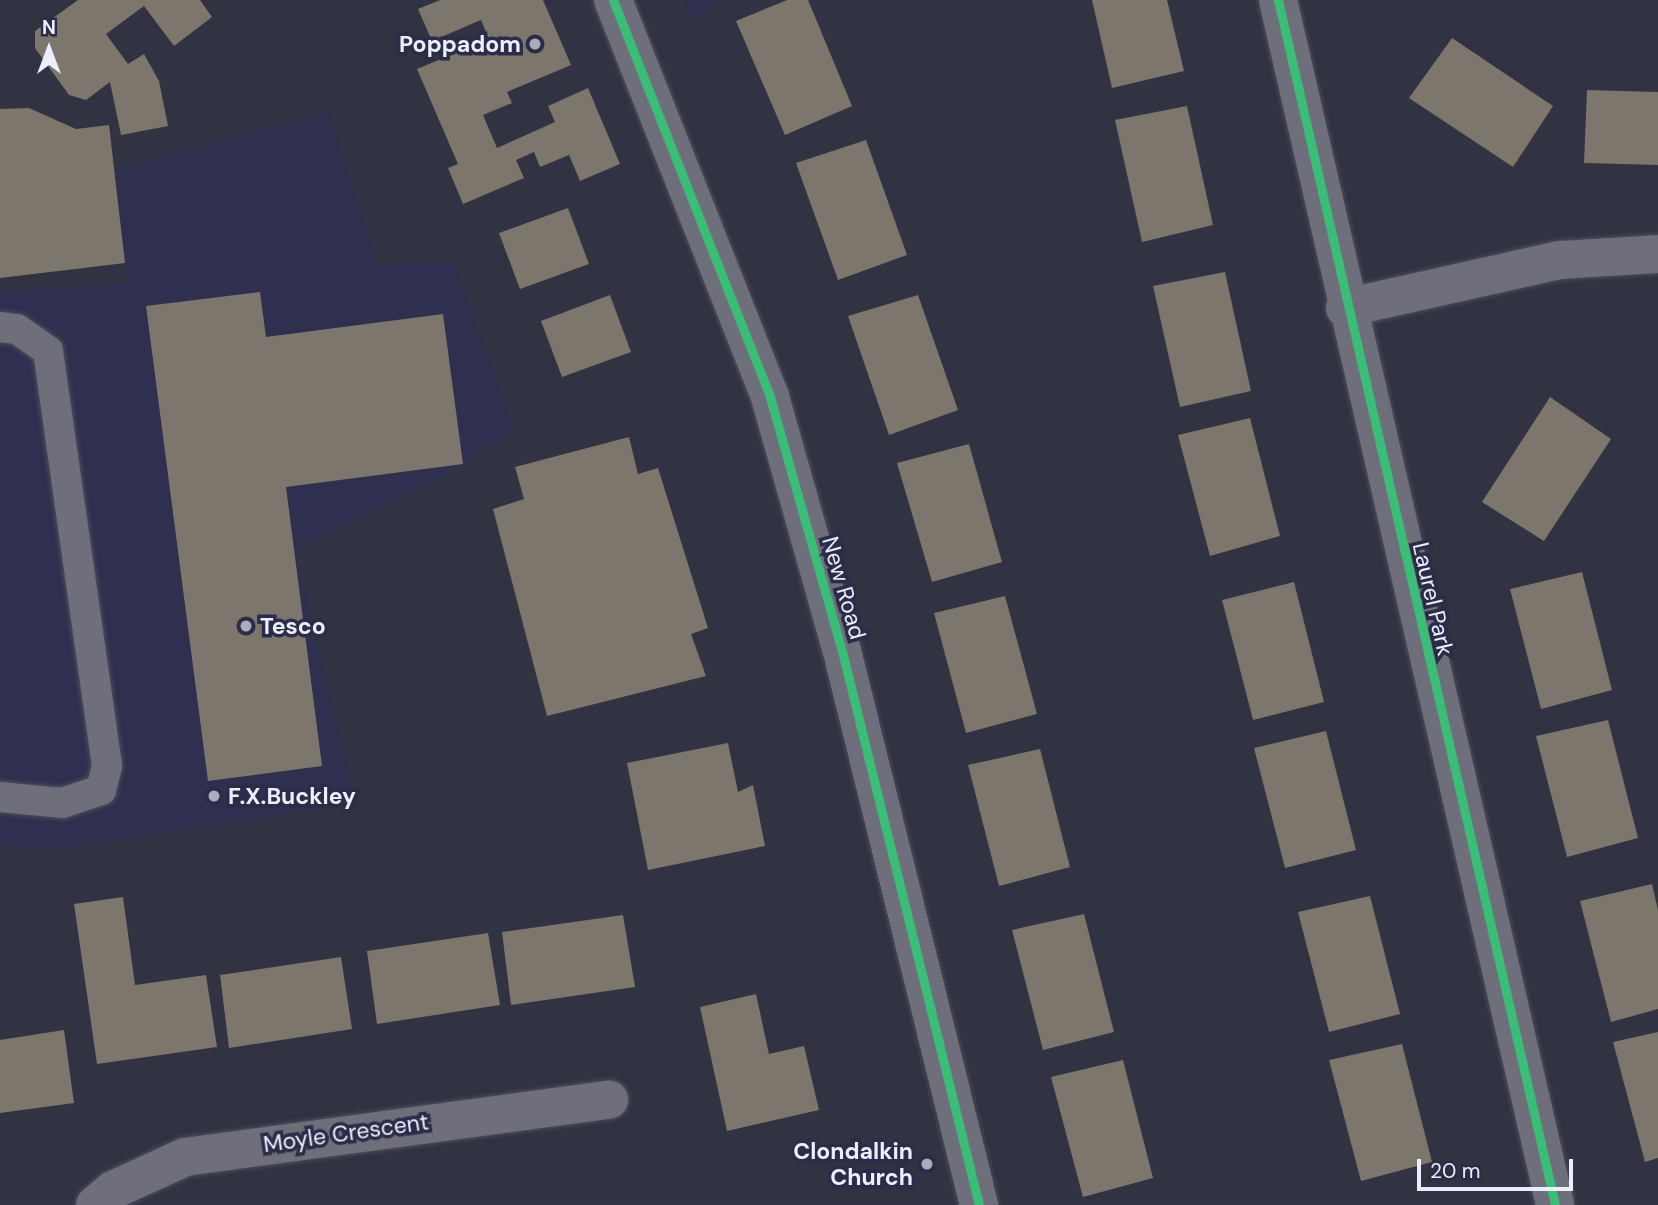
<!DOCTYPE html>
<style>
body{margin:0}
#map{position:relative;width:1658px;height:1205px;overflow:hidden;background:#313242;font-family:"DM Sans",sans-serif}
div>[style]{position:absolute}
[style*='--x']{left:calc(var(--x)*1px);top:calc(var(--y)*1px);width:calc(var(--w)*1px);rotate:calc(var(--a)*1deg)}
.built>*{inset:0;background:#2f3050}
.building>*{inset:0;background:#7d766d}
.roads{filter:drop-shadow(0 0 2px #4d4e5b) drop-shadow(0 0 2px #4d4e5b)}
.service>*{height:30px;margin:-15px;padding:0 15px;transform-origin:15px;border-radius:15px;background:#6e6f7b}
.minor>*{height:38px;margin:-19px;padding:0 19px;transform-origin:19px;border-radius:19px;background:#6e6f7b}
.tertiary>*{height:38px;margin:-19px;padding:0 19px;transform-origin:19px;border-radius:19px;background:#6e6f7b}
.cycleway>*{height:9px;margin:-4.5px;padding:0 4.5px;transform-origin:4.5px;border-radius:4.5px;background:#3abd76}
.dots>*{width:19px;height:19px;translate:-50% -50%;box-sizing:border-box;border:4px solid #2b2c48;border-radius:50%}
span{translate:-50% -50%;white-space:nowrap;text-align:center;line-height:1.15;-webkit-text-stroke:7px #2b2c48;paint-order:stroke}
.poi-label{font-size:23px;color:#eceefd;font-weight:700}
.right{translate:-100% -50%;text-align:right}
.left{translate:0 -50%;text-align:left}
.street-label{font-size:23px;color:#eceefd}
.north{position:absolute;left:14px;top:14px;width:70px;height:70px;-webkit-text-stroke:5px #2b2c48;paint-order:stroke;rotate:0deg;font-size:19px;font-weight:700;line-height:28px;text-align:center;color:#eceefd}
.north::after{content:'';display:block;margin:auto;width:24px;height:32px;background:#eceefd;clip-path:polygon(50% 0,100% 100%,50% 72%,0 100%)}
.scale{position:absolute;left:1417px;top:1159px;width:156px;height:32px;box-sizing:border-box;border:4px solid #eceefd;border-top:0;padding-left:9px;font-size:21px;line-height:24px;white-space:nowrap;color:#eceefd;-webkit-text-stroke:5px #2b2c48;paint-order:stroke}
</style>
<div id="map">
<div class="built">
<div style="clip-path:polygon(683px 0,723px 0,690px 21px)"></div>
<div style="clip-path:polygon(328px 111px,377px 265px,453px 261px,513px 429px,456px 469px,294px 550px,356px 803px,70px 848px,0 846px,0 292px,129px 283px,115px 170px)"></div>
</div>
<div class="building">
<div style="clip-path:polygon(78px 0,200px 0,212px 17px,174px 46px,144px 6px,106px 34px,128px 64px,144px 54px,159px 81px,168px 126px,121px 135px,110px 82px,86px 100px,69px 95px,35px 48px,35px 31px)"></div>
<div style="clip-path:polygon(440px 0,543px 0,571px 65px,507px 92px,512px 103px,483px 115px,497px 148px,555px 122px,548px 106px,588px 88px,620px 164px,580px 181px,569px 155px,540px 167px,534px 152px,516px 160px,524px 178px,463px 204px,448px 168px,458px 164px,417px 69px,489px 39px,481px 20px,432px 41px,418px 9px)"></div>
<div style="clip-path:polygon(787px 0,808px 0,852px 106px,785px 135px,736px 21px)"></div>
<div style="clip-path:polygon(1092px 0,1167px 0,1184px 71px,1112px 88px)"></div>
<div style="clip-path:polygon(1452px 38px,1553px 106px,1513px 167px,1409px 98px)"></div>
<div style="clip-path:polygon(1587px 90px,1658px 92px,1658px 165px,1584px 163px)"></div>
<div style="clip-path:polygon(1187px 106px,1213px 225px,1142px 242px,1115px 120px)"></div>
<div style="clip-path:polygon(29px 108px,76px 129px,109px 125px,125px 263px,0 278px,0 109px)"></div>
<div style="clip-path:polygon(866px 140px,907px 255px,838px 280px,796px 163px)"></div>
<div style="clip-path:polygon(568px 208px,589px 264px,520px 289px,499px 233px)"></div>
<div style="clip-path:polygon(1225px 272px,1251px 391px,1180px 407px,1153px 286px)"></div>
<div style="clip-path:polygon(260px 292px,266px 337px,443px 314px,463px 464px,286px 487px,322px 766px,208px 781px,146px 306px)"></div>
<div style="clip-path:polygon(610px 295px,631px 352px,562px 377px,541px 321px)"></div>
<div style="clip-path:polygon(918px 295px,958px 410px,889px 435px,848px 316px)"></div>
<div style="clip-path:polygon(1550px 397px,1611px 439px,1544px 541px,1482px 502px)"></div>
<div style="clip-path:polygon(1250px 418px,1280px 536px,1210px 556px,1178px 435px)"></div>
<div style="clip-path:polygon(629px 437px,638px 474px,658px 468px,708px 628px,691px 634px,706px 676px,547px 716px,493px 509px,524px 499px,515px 467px)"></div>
<div style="clip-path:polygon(969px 444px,1002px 562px,932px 582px,897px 463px)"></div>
<div style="clip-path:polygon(1582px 572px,1612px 690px,1541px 709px,1510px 589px)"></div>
<div style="clip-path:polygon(1294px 582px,1324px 702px,1253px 720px,1222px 600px)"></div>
<div style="clip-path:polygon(1005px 596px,1037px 714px,966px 733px,934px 613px)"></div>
<div style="clip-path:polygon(1608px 720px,1638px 838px,1567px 857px,1536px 736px)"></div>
<div style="clip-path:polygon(1326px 731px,1356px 850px,1285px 868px,1254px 748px)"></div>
<div style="clip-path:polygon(728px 743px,738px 792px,753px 785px,765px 846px,648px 870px,627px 763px)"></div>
<div style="clip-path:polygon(1040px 749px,1070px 867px,999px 886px,968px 765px)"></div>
<div style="clip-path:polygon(1652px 884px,1658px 910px,1658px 1009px,1611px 1022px,1580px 901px)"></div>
<div style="clip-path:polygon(1370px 896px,1400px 1014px,1329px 1032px,1298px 912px)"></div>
<div style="clip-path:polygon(123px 897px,135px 985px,206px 975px,217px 1047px,97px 1064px,74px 904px)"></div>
<div style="clip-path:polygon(1084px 914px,1114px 1032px,1043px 1050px,1012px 930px)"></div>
<div style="clip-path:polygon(623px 915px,635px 987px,511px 1005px,502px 932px)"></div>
<div style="clip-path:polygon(488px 933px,500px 1005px,377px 1024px,367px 951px)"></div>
<div style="clip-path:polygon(341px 957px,352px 1029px,229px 1048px,220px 975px)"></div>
<div style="clip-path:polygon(756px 994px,769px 1054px,804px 1046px,819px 1110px,727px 1131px,700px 1007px)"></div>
<div style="clip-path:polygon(64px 1030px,74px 1103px,0 1113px,0 1040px)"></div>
<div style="clip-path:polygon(1658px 1032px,1658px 1158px,1645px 1162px,1613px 1042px)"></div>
<div style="clip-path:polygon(1402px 1044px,1432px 1162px,1361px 1181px,1329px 1060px)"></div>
<div style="clip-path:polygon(1123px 1060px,1153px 1178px,1083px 1197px,1051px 1077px)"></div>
</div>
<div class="roads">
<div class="service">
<div style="--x:0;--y:327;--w:17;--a:7"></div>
<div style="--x:17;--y:329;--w:38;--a:35"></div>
<div style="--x:48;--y:351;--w:419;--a:81.9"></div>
<div style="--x:107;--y:766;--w:25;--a:104"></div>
<div style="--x:101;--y:790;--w:41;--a:161.6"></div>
<div style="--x:62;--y:803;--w:62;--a:-174.5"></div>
</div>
<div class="minor">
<div style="--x:1278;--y:0;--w:1236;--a:77.05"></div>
<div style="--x:1345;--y:308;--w:220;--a:-12.6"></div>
<div style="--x:1560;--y:260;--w:98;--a:-3.5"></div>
<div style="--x:95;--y:1205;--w:23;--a:-40"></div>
<div style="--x:113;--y:1190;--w:79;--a:-24.6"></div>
<div style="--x:185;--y:1157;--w:428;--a:-7.7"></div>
</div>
<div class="tertiary">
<div style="--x:613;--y:0;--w:427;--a:68.4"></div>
<div style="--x:770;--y:397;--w:264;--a:74.2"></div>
<div style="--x:842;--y:651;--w:571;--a:76.11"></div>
</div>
</div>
<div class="cycleway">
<div style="--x:613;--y:0;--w:427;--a:68.4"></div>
<div style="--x:770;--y:397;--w:264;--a:74.2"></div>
<div style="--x:842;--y:651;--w:571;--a:76.11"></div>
<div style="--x:1278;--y:0;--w:1236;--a:77.05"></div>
</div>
<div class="dots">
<div style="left:535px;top:44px;background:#abacbc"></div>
<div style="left:246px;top:626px;background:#abacbc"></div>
<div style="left:214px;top:796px;background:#abacbc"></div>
<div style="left:927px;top:1164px;background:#abacbc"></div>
</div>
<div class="poi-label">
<span class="right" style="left:521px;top:44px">Poppadom</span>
<span class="left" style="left:260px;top:626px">Tesco</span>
<span class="left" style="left:228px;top:796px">F.X.Buckley</span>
<span class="right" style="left:913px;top:1164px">Clondalkin<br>Church</span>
</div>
<div class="street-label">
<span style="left:844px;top:588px;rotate:74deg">New Road</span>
<span style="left:1433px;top:599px;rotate:77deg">Laurel Park</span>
<span style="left:346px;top:1133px;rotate:-8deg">Moyle Crescent</span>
</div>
<div class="north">N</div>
<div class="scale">20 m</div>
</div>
